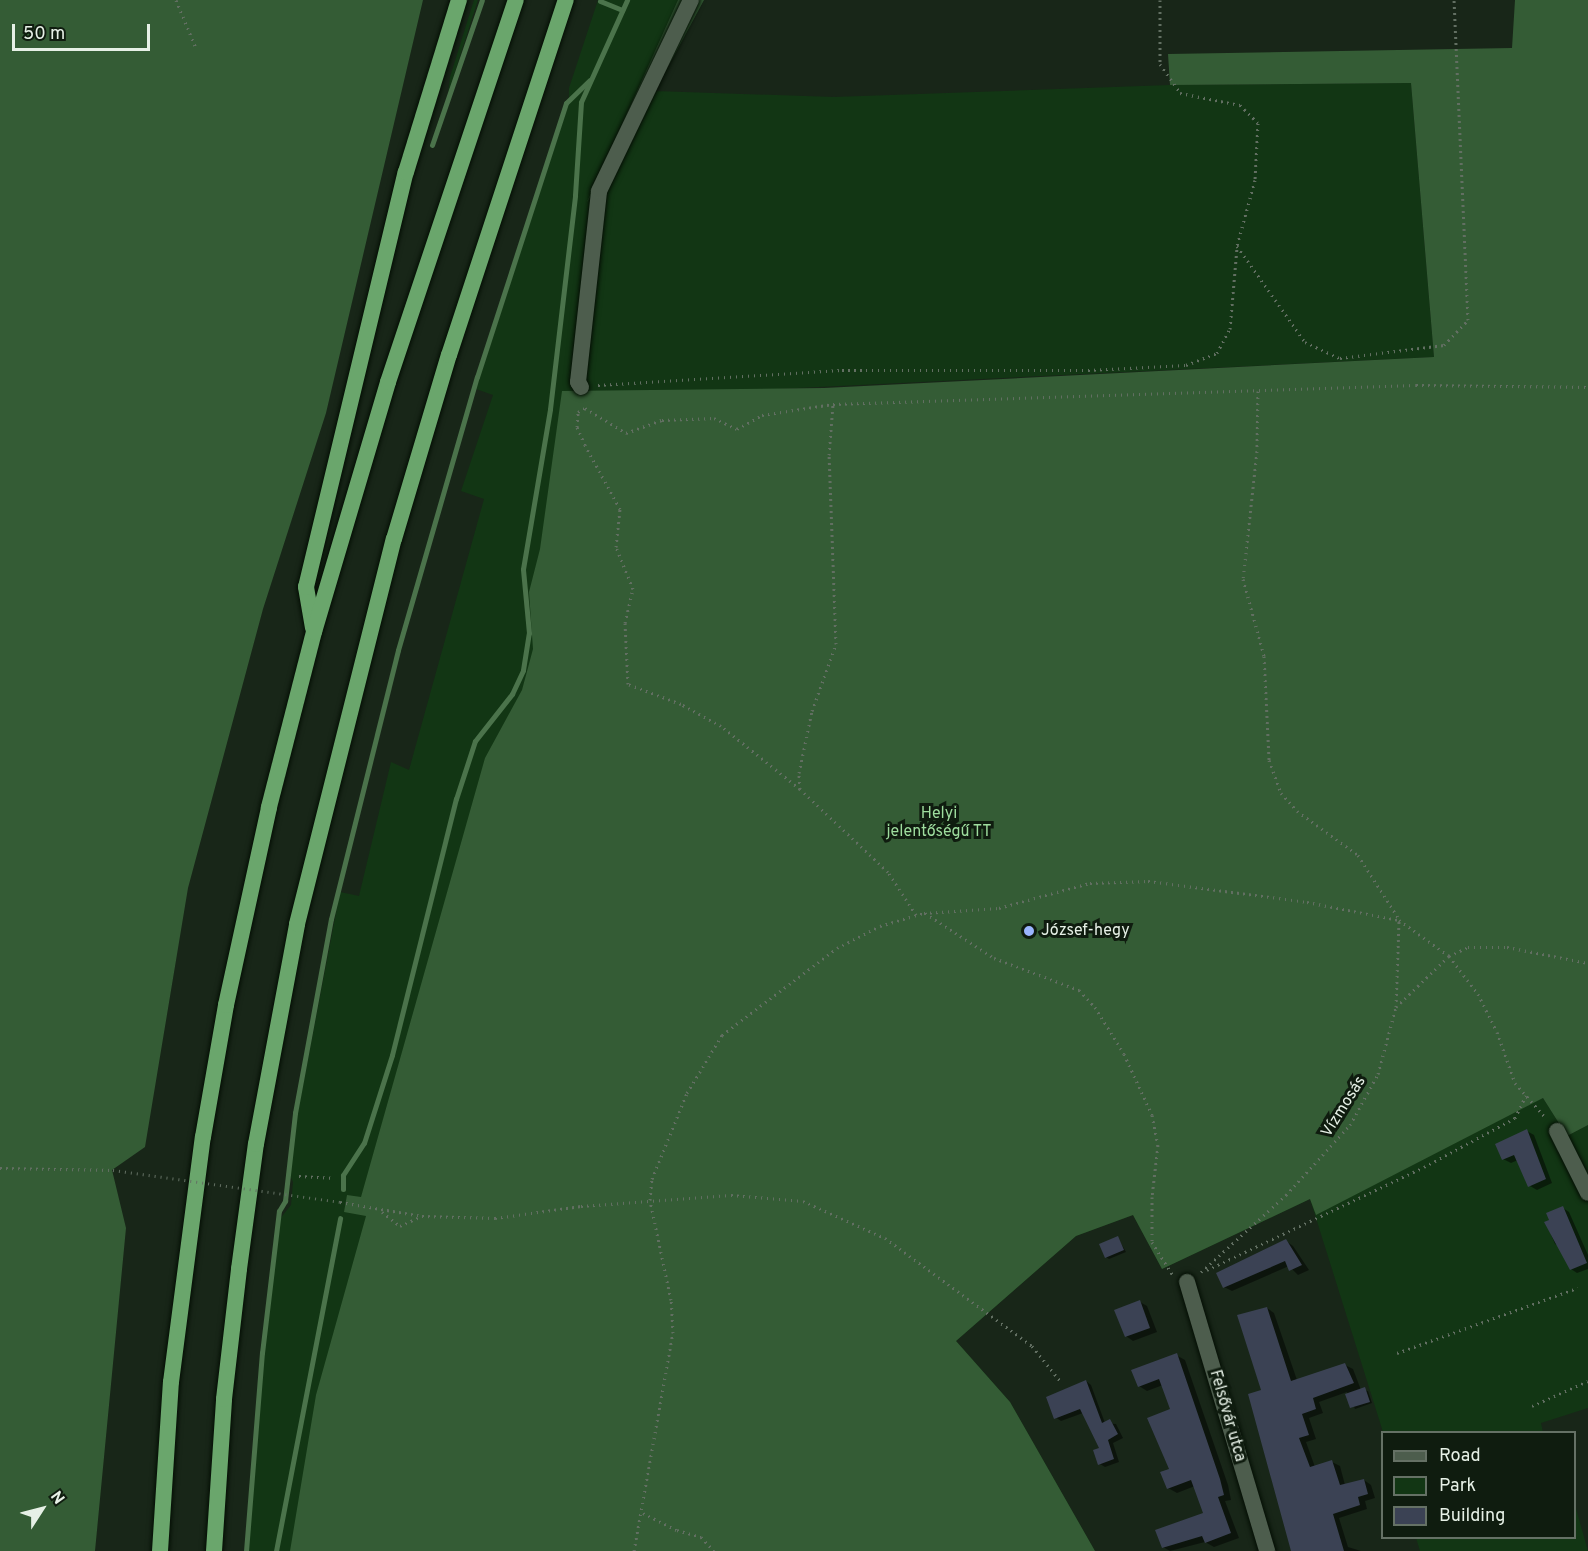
<!DOCTYPE html>
<meta charset="utf-8">
<style>
body{margin:0}
#map{position:relative;width:1588px;height:1551px;overflow:hidden;background:#182618;font-family:Overpass,sans-serif}
div>[style]{position:absolute}
[style*='--x']{left:calc(var(--x)*1px);top:calc(var(--y)*1px);width:calc(var(--w)*1px);rotate:calc(var(--a)*1deg)}
.green>*{inset:0;background:#123614}
.forest>*{inset:0;background:#345c35}
.shadow>*{inset:0;background:#0007}
.stream>*{height:5px;margin:-2.5px;padding:0 2.5px;transform-origin:2.5px;border-radius:2.5px;background:#4b734b}
.building>*{inset:0;background:#3b4254}
.path>*{height:3px;margin-top:-1.5px;transform-origin:0;background:repeating-linear-gradient(90deg,#626f62 0 1.5px,transparent 0 6px)}
.roads{filter:drop-shadow(0 0 2px #040e04) drop-shadow(0 0 2px #040e04)}
.minor>*{height:16px;margin:-8px;padding:0 8px;transform-origin:8px;border-radius:8px;background:#4d5d4d}
.trunk>*{height:16px;margin:-8px;padding:0 8px;transform-origin:8px;border-radius:8px;background:#6aa66c}
.path-bridge>*{height:3px;margin-top:-1.5px;transform-origin:0;background:repeating-linear-gradient(90deg,#626f62 0 1.5px,transparent 0 6px)}
.dots>*{width:16px;height:16px;translate:-50% -50%;box-sizing:border-box;border:3px solid #0f1c0f;border-radius:50%}
span{translate:-50% -50%;white-space:nowrap;text-align:center;line-height:1.15;-webkit-text-stroke:6px #0f1c0f;paint-order:stroke}
.park-label{font-size:16px;color:#9edd9e}
.poi-label{font-size:16px;color:#e6f0e6}
.left{translate:0 -50%;text-align:left}
.street-label{font-size:16px;color:#e6f0e6}
.legend{position:absolute;left:1381px;top:1431px;width:195px;height:108px;box-sizing:border-box;background:#0f1c0f;border:2px solid #657165;margin:0;padding:8px 10px;list-style:none;font-size:18px;color:#e6f0e6}
.legend li{display:flex;align-items:center;gap:12px;height:30px}
.legend b{width:30px;border:2px solid #657165}
.north{position:absolute;left:12px;top:1479px;width:60px;height:60px;-webkit-text-stroke:4px #0f1c0f;paint-order:stroke;rotate:54deg;font-size:16px;font-weight:700;line-height:24px;text-align:center;color:#e6f0e6}
.north::after{content:'';display:block;margin:auto;width:21px;height:27px;background:#e6f0e6;clip-path:polygon(50% 0,100% 100%,50% 72%,0 100%)}
.scale{position:absolute;left:12px;top:24px;width:138px;height:27px;box-sizing:border-box;border:3px solid #e6f0e6;border-top:0;padding-left:8px;font-size:18px;line-height:21px;white-space:nowrap;color:#e6f0e6;-webkit-text-stroke:4px #0f1c0f;paint-order:stroke}
</style>
<div id="map">
<div class="green">
<div style="clip-path:polygon(474px 0,478px 0,448px 94px,450px 77px)"></div>
<div style="clip-path:polygon(598px 0,678px 0,590px 196px,655px 91px,834px 97px,1170px 85px,1411px 83px,1434px 357px,777px 389px,1533px 1102px,1543px 1098px,1567px 1136px,1588px 1125px,1588px 1408px,1541px 1423px,1543px 1432px,1383px 1432px,1310px 1199px,1162px 1269px,1133px 1215px,1076px 1236px,956px 1341px,1010px 1402px,1095px 1551px,248px 1551px,255px 1435px,279px 1220px,291px 1205px,293px 1182px,287px 1169px,340px 892px,359px 896px,391px 762px,409px 770px,484px 499px,461px 491px,493px 395px,476px 389px,569px 103px,569px 88px)"></div>
<div style="clip-path:polygon(1575px 1505px,1588px 1551px,1420px 1551px,1416px 1538px,1574px 1538px)"></div>
</div>
<div class="forest">
<div style="clip-path:polygon(0 0,423px 0,326px 413px,263px 609px,188px 888px,145px 1147px,112px 1170px,126px 1228px,95px 1551px,0 1551px)"></div>
<div style="clip-path:polygon(678px 0,704px 0,655px 91px,587px 202px)"></div>
<div style="clip-path:polygon(1515px 0,1588px 0,1588px 1125px,1567px 1136px,1543px 1098px,1316px 1215px,1310px 1199px,1162px 1269px,1133px 1215px,1076px 1236px,956px 1341px,1010px 1402px,1095px 1551px,290px 1551px,316px 1395px,366px 1216px,344px 1212px,347px 1195px,361px 1197px,485px 758px,522px 690px,533px 649px,529px 592px,540px 549px,562px 391px,824px 388px,1434px 357px,1411px 83px,1170px 85px,1168px 54px,1512px 48px)"></div>
</div>
<div class="shadow">
<div style="clip-path:polygon(1527px 1131px,1534px 1135px,1552px 1183px,1537px 1190px,1530px 1186px,1518px 1160px,1511px 1163px,1503px 1159px)"></div>
<div style="clip-path:polygon(1563px 1208px,1569px 1212px,1588px 1255px,1588px 1269px,1577px 1273px,1571px 1269px,1562px 1248px,1555px 1244px,1546px 1223px)"></div>
<div style="clip-path:polygon(1118px 1238px,1126px 1252px,1109px 1259px,1106px 1257px)"></div>
<div style="clip-path:polygon(1286px 1241px,1293px 1246px,1309px 1270px,1298px 1275px,1289px 1266px,1232px 1291px,1224px 1287px)"></div>
<div style="clip-path:polygon(1140px 1302px,1147px 1306px,1157px 1332px,1133px 1341px,1126px 1336px)"></div>
<div style="clip-path:polygon(1267px 1308px,1274px 1313px,1297px 1380px,1345px 1365px,1353px 1369px,1361px 1390px,1368px 1391px,1372px 1403px,1355px 1409px,1347px 1392px,1319px 1402px,1323px 1413px,1309px 1418px,1316px 1439px,1306px 1442px,1315px 1467px,1332px 1462px,1340px 1466px,1345px 1485px,1364px 1480px,1371px 1485px,1375px 1498px,1365px 1501px,1367px 1509px,1339px 1518px,1348px 1547px,1361px 1551px,1327px 1551px,1263px 1391px)"></div>
<div style="clip-path:polygon(1176px 1355px,1185px 1360px,1228px 1485px,1231px 1500px,1225px 1501px,1239px 1538px,1214px 1547px,1205px 1542px,1170px 1551px,1163px 1547px,1205px 1514px,1195px 1486px,1177px 1493px,1168px 1488px,1172px 1410px,1163px 1385px,1147px 1391px,1139px 1386px)"></div>
<div style="clip-path:polygon(1086px 1381px,1091px 1385px,1105px 1423px,1116px 1424px,1123px 1438px,1113px 1443px,1119px 1462px,1105px 1467px,1100px 1464px,1101px 1449px,1083px 1413px,1061px 1421px,1055px 1417px)"></div>
</div>
<div class="stream">
<div style="--x:600;--y:1;--w:24;--a:22"></div>
<div style="--x:432;--y:145;--w:153;--a:-71"></div>
<div style="--x:343;--y:1189;--w:14;--a:-90"></div>
<div style="--x:343;--y:1175;--w:38;--a:-57"></div>
<div style="--x:364;--y:1143;--w:92;--a:-72.3"></div>
<div style="--x:392;--y:1055;--w:264;--a:-76"></div>
<div style="--x:456;--y:799;--w:61;--a:-71.9"></div>
<div style="--x:475;--y:741;--w:60;--a:-51.8"></div>
<div style="--x:512;--y:694;--w:26;--a:-65"></div>
<div style="--x:523;--y:670;--w:37;--a:-81"></div>
<div style="--x:529;--y:633;--w:64;--a:-95.4"></div>
<div style="--x:523;--y:569;--w:162;--a:-80.4"></div>
<div style="--x:550;--y:409;--w:215;--a:-83.3"></div>
<div style="--x:575;--y:195;--w:93;--a:-86.3"></div>
<div style="--x:581;--y:102;--w:112;--a:-65.7"></div>
<div style="--x:246;--y:1551;--w:199;--a:-85.4"></div>
<div style="--x:262;--y:1353;--w:143;--a:-83.2"></div>
<div style="--x:279;--y:1211;--w:12;--a:-59"></div>
<div style="--x:285;--y:1201;--w:89;--a:-83.5"></div>
<div style="--x:295;--y:1113;--w:197;--a:-79.5"></div>
<div style="--x:331;--y:919;--w:277;--a:-76"></div>
<div style="--x:398;--y:650;--w:284;--a:-73.9"></div>
<div style="--x:477;--y:377;--w:288;--a:-72"></div>
<div style="--x:566;--y:103;--w:33;--a:-44"></div>
<div style="--x:276;--y:1551;--w:339;--a:-79.1"></div>
</div>
<div class="building">
<div style="clip-path:polygon(1527px 1129px,1546px 1179px,1528px 1187px,1514px 1155px,1502px 1160px,1495px 1144px)"></div>
<div style="clip-path:polygon(1563px 1206px,1587px 1263px,1570px 1270px,1544px 1222px,1549px 1220px,1546px 1213px)"></div>
<div style="clip-path:polygon(1118px 1236px,1124px 1250px,1105px 1258px,1099px 1244px)"></div>
<div style="clip-path:polygon(1286px 1239px,1302px 1265px,1289px 1271px,1285px 1261px,1223px 1288px,1216px 1273px)"></div>
<div style="clip-path:polygon(1140px 1300px,1150px 1328px,1125px 1337px,1114px 1310px)"></div>
<div style="clip-path:polygon(1267px 1307px,1291px 1381px,1345px 1363px,1354px 1383px,1313px 1398px,1316px 1409px,1302px 1414px,1309px 1435px,1299px 1438px,1310px 1467px,1332px 1460px,1340px 1485px,1364px 1479px,1368px 1494px,1358px 1497px,1360px 1505px,1333px 1514px,1344px 1551px,1291px 1551px,1248px 1394px,1261px 1390px,1237px 1315px)"></div>
<div style="clip-path:polygon(1177px 1353px,1220px 1479px,1224px 1495px,1218px 1497px,1231px 1533px,1205px 1543px,1202px 1536px,1162px 1548px,1155px 1530px,1203px 1513px,1191px 1480px,1167px 1489px,1160px 1472px,1169px 1469px,1147px 1418px,1170px 1409px,1159px 1379px,1138px 1387px,1131px 1370px)"></div>
<div style="clip-path:polygon(1086px 1380px,1102px 1423px,1110px 1419px,1118px 1434px,1108px 1440px,1114px 1459px,1098px 1465px,1093px 1450px,1099px 1448px,1080px 1409px,1054px 1419px,1046px 1397px)"></div>
<div style="clip-path:polygon(1365px 1387px,1370px 1402px,1350px 1408px,1345px 1394px)"></div>
</div>
<div class="path">
<div style="--x:176;--y:0;--w:52;--a:67.4"></div>
<div style="--x:1160;--y:0;--w:64;--a:90"></div>
<div style="--x:1160;--y:64;--w:35;--a:55"></div>
<div style="--x:1180;--y:93;--w:61;--a:11.3"></div>
<div style="--x:1240;--y:105;--w:25;--a:45"></div>
<div style="--x:1258;--y:123;--w:57;--a:93"></div>
<div style="--x:1255;--y:180;--w:68;--a:105.3"></div>
<div style="--x:1237;--y:246;--w:118;--a:54.7"></div>
<div style="--x:1305;--y:342;--w:38;--a:25"></div>
<div style="--x:1340;--y:358;--w:105;--a:-7.1"></div>
<div style="--x:1444;--y:345;--w:35;--a:-46"></div>
<div style="--x:1468;--y:320;--w:320;--a:-92.5"></div>
<div style="--x:598;--y:385;--w:244;--a:-3.5"></div>
<div style="--x:842;--y:370;--w:246;--a:0"></div>
<div style="--x:1088;--y:370;--w:98;--a:-2.9"></div>
<div style="--x:1186;--y:365;--w:33;--a:-21"></div>
<div style="--x:1217;--y:353;--w:27;--a:-62"></div>
<div style="--x:1230;--y:329;--w:82;--a:-85.1"></div>
<div style="--x:1258;--y:391;--w:60;--a:91"></div>
<div style="--x:1257;--y:451;--w:129;--a:96.2"></div>
<div style="--x:1243;--y:579;--w:80;--a:74.7"></div>
<div style="--x:1264;--y:656;--w:104;--a:87.2"></div>
<div style="--x:1269;--y:760;--w:35;--a:70"></div>
<div style="--x:1281;--y:793;--w:24;--a:48"></div>
<div style="--x:1297;--y:811;--w:75;--a:35.8"></div>
<div style="--x:1358;--y:855;--w:76;--a:57.4"></div>
<div style="--x:800;--y:789;--w:101;--a:-141.4"></div>
<div style="--x:721;--y:726;--w:46;--a:-151.2"></div>
<div style="--x:681;--y:704;--w:57;--a:-159.3"></div>
<div style="--x:628;--y:684;--w:61;--a:-92.8"></div>
<div style="--x:625;--y:623;--w:35;--a:-77"></div>
<div style="--x:633;--y:589;--w:45;--a:-112"></div>
<div style="--x:616;--y:547;--w:38;--a:-84"></div>
<div style="--x:620;--y:509;--w:73;--a:-118.7"></div>
<div style="--x:585;--y:445;--w:20;--a:-114"></div>
<div style="--x:577;--y:427;--w:15;--a:-86"></div>
<div style="--x:578;--y:412;--w:8;--a:-30"></div>
<div style="--x:585;--y:408;--w:48;--a:31.4"></div>
<div style="--x:626;--y:433;--w:38;--a:-20"></div>
<div style="--x:662;--y:420;--w:52;--a:-2.2"></div>
<div style="--x:714;--y:418;--w:25;--a:26"></div>
<div style="--x:737;--y:429;--w:29;--a:-29"></div>
<div style="--x:762;--y:415;--w:72;--a:-8.8"></div>
<div style="--x:925;--y:913;--w:82;--a:33.1"></div>
<div style="--x:994;--y:958;--w:91;--a:20.6"></div>
<div style="--x:1079;--y:990;--w:23;--a:47"></div>
<div style="--x:1095;--y:1007;--w:55;--a:58.3"></div>
<div style="--x:1124;--y:1054;--w:67;--a:65.3"></div>
<div style="--x:1152;--y:1115;--w:31;--a:79"></div>
<div style="--x:1158;--y:1145;--w:52;--a:96.6"></div>
<div style="--x:1152;--y:1197;--w:45;--a:90"></div>
<div style="--x:1152;--y:1242;--w:38;--a:58"></div>
<div style="--x:916;--y:915;--w:51;--a:-123.1"></div>
<div style="--x:888;--y:872;--w:121;--a:-136.7"></div>
<div style="--x:800;--y:789;--w:16;--a:-94"></div>
<div style="--x:799;--y:773;--w:63;--a:-78.2"></div>
<div style="--x:812;--y:711;--w:71;--a:-70.3"></div>
<div style="--x:836;--y:644;--w:189;--a:-92.1"></div>
<div style="--x:829;--y:455;--w:51;--a:-85.5"></div>
<div style="--x:833;--y:404;--w:583;--a:-1.87"></div>
<div style="--x:1416;--y:385;--w:172;--a:0.7"></div>
<div style="--x:1396;--y:1007;--w:74;--a:-43.9"></div>
<div style="--x:1449;--y:956;--w:21;--a:-25"></div>
<div style="--x:1468;--y:947;--w:39;--a:0"></div>
<div style="--x:1507;--y:947;--w:83;--a:11.2"></div>
<div style="--x:0;--y:1168;--w:113;--a:1"></div>
<div style="--x:299;--y:1176;--w:36;--a:3"></div>
<div style="--x:340;--y:1202;--w:83;--a:9.7"></div>
<div style="--x:422;--y:1216;--w:73;--a:1.6"></div>
<div style="--x:495;--y:1218;--w:87;--a:-7.9"></div>
<div style="--x:581;--y:1206;--w:150;--a:-4.2"></div>
<div style="--x:731;--y:1195;--w:72;--a:4.8"></div>
<div style="--x:803;--y:1201;--w:90;--a:24.3"></div>
<div style="--x:885;--y:1238;--w:182;--a:36.3"></div>
<div style="--x:1032;--y:1346;--w:46;--a:51.1"></div>
<div style="--x:382;--y:1212;--w:23;--a:38"></div>
<div style="--x:400;--y:1226;--w:23;--a:-25"></div>
<div style="--x:1207;--y:1270;--w:240;--a:-25.4"></div>
<div style="--x:1424;--y:1167;--w:103;--a:-28.3"></div>
<div style="--x:1515;--y:1118;--w:25;--a:-64"></div>
<div style="--x:1201;--y:1272;--w:115;--a:-42.2"></div>
<div style="--x:1286;--y:1195;--w:95;--a:-47.6"></div>
<div style="--x:1350;--y:1125;--w:58;--a:-61.2"></div>
<div style="--x:1378;--y:1074;--w:69;--a:-75"></div>
<div style="--x:1396;--y:1007;--w:87;--a:-88"></div>
<div style="--x:1397;--y:1353;--w:192;--a:-19.8"></div>
<div style="--x:1532;--y:1406;--w:61;--a:-24.1"></div>
<div style="--x:643;--y:1513;--w:38;--a:27"></div>
<div style="--x:677;--y:1530;--w:25;--a:16"></div>
<div style="--x:701;--y:1537;--w:19;--a:47"></div>
<div style="--x:634;--y:1551;--w:221;--a:-79.9"></div>
<div style="--x:673;--y:1333;--w:33;--a:-93"></div>
<div style="--x:671;--y:1300;--w:102;--a:-101.9"></div>
<div style="--x:650;--y:1200;--w:21;--a:-85"></div>
<div style="--x:652;--y:1179;--w:93;--a:-67.9"></div>
<div style="--x:687;--y:1093;--w:68;--a:-58.9"></div>
<div style="--x:722;--y:1035;--w:144;--a:-37.1"></div>
<div style="--x:837;--y:948;--w:48;--a:-27.1"></div>
<div style="--x:880;--y:926;--w:46;--a:-16.5"></div>
<div style="--x:924;--y:913;--w:75;--a:-3.8"></div>
<div style="--x:999;--y:908;--w:94;--a:-15.4"></div>
<div style="--x:1090;--y:883;--w:58;--a:-2"></div>
<div style="--x:1148;--y:881;--w:160;--a:7.5"></div>
<div style="--x:1307;--y:902;--w:94;--a:11.1"></div>
<div style="--x:1399;--y:920;--w:62;--a:35.8"></div>
<div style="--x:1449;--y:956;--w:48;--a:52.7"></div>
<div style="--x:1478;--y:994;--w:42;--a:63.4"></div>
<div style="--x:1497;--y:1032;--w:54;--a:70.6"></div>
<div style="--x:1515;--y:1083;--w:47;--a:48.5"></div>
</div>
<div class="roads">
<div class="minor">
<div style="--x:581;--y:387;--w:6;--a:-121"></div>
<div style="--x:578;--y:382;--w:192;--a:-83.7"></div>
<div style="--x:599;--y:191;--w:212;--a:-64.3"></div>
<div style="--x:1557;--y:1131;--w:69;--a:63.4"></div>
<div style="--x:1187;--y:1282;--w:281;--a:73.4"></div>
</div>
<div class="trunk">
<div style="--x:313;--y:628;--w:42;--a:-99.7"></div>
<div style="--x:306;--y:587;--w:427;--a:-76.5"></div>
<div style="--x:406;--y:172;--w:180;--a:-72.9"></div>
<div style="--x:160;--y:1551;--w:169;--a:-86.3"></div>
<div style="--x:171;--y:1382;--w:247;--a:-82.6"></div>
<div style="--x:203;--y:1137;--w:134;--a:-80.1"></div>
<div style="--x:226;--y:1005;--w:203;--a:-77.7"></div>
<div style="--x:269;--y:807;--w:181;--a:-75.6"></div>
<div style="--x:314;--y:632;--w:261;--a:-73.5"></div>
<div style="--x:388;--y:382;--w:403;--a:-71.5"></div>
<div style="--x:214;--y:1551;--w:152;--a:-86.2"></div>
<div style="--x:224;--y:1399;--w:131;--a:-83.4"></div>
<div style="--x:239;--y:1269;--w:126;--a:-82.3"></div>
<div style="--x:256;--y:1144;--w:224;--a:-79.4"></div>
<div style="--x:297;--y:924;--w:397;--a:-75.9"></div>
<div style="--x:394;--y:539;--w:192;--a:-73.4"></div>
<div style="--x:449;--y:355;--w:374;--a:-71.8"></div>
</div>
</div>
<div class="path-bridge">
<div style="--x:113;--y:1170;--w:229;--a:8"></div>
</div>
<div class="dots">
<div style="left:1029px;top:931px;background:#9ab5fd"></div>
</div>
<div class="park-label">
<span style="left:939px;top:823px">Helyi<br>jelentőségű TT</span>
</div>
<div class="poi-label">
<span class="left" style="left:1041px;top:931px">József-hegy</span>
</div>
<div class="street-label">
<span style="left:1344px;top:1107px;rotate:-58deg">Vízmosás</span>
<span style="left:1227px;top:1416px;rotate:74deg">Felsővár utca</span>
</div>
<ul class="legend">
<li><b style="height:8px;background:#4d5d4d"></b>Road</li>
<li><b style="height:16px;background:#123614"></b>Park</li>
<li><b style="height:16px;background:#3b4254"></b>Building</li>
</ul>
<div class="north">N</div>
<div class="scale">50 m</div>
</div>
